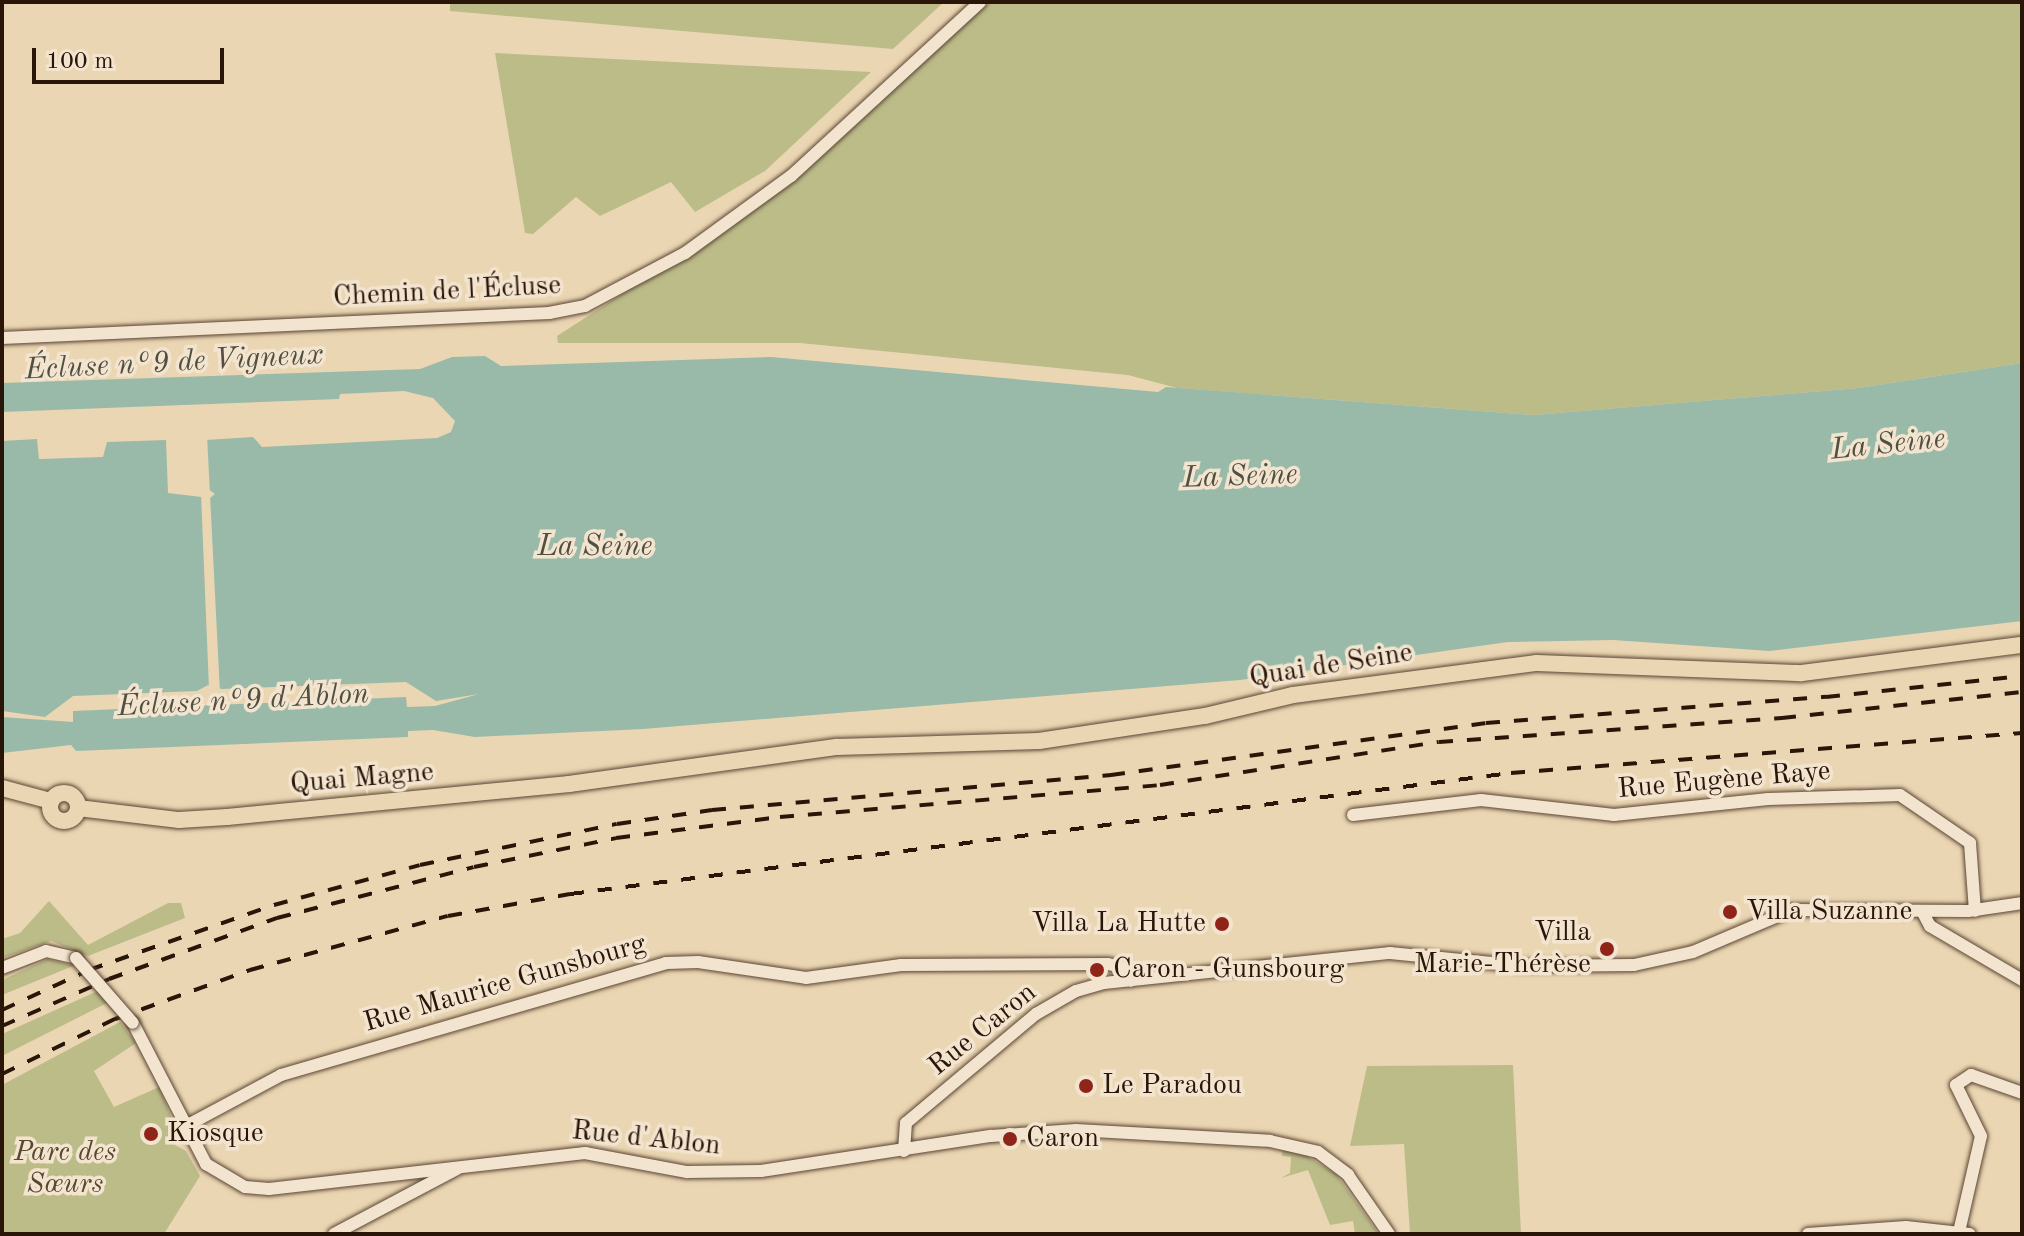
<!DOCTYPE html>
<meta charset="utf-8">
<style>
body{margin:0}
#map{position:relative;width:2024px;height:1236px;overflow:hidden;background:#ebd6b3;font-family:"Old Standard TT",serif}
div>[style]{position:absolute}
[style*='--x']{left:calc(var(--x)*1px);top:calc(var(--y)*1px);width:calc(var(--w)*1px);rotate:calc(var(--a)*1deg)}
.green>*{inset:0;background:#bcbc89}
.water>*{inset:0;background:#99baa8}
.pier>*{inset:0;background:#ebd6b3}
.roads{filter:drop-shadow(0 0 2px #5a4534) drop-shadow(0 0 2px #5a4534)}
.minor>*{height:12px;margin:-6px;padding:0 6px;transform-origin:6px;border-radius:6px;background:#f2e4ce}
.major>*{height:16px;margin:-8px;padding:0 8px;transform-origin:8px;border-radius:8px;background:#ebd6b3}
.major>.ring{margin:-8px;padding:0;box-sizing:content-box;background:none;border:16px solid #ebd6b3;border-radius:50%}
.rail>*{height:4px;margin-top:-2px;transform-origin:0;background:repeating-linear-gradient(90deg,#2a1509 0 14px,transparent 0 28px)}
.bridges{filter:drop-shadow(0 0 2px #5a4534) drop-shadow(0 0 2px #5a4534)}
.minor-bridge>*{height:12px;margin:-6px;padding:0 6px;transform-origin:6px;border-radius:6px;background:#f2e4ce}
.dots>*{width:22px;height:22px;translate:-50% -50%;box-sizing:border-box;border:4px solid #f2e4ce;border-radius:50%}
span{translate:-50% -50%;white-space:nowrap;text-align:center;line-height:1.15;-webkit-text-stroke:7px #f2e4ce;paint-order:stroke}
.street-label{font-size:28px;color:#2a1509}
.poi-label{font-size:28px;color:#2a1509}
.left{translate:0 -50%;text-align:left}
.right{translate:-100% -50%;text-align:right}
.park-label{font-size:28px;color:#56472f;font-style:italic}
.water-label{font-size:30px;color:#514f41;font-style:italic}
.frame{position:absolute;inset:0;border:4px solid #2a1509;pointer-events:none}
.scale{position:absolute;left:32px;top:48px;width:192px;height:36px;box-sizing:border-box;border:4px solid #2a1509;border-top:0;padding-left:10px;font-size:24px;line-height:28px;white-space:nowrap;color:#2a1509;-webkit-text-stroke:6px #f2e4ce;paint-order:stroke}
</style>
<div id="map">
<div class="green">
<div style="clip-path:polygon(450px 2px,944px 2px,893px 49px,450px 11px)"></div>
<div style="clip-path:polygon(989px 2px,2022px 2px,2022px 363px,1858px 388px,1533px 415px,1177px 388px,1128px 375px,800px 343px,558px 343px,557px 336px,763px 203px)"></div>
<div style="clip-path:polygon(495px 53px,871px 72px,765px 171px,695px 212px,671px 182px,600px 216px,576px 197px,533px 234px,525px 233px)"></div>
<div style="clip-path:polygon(49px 901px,88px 945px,168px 903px,181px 903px,185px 918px,88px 956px,51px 941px,2px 958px,2px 939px,20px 933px)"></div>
<div style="clip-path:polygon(48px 959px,73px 966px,2px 995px,2px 980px)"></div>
<div style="clip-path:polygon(100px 990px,109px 1002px,2px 1056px,2px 1034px)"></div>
<div style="clip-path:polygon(120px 1022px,136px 1043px,94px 1071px,114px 1107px,159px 1087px,178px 1134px,175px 1145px,186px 1151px,200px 1176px,164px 1234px,2px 1234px,2px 1085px)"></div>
<div style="clip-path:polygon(1513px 1065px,1521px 1234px,1410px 1234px,1404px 1144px,1350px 1146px,1367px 1066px)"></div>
<div style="clip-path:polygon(1283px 1149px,1305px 1155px,1336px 1174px,1378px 1233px,1355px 1234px,1353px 1221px,1330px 1225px,1308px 1170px,1281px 1178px,1290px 1173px,1291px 1157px,1282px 1156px)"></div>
</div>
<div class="water">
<div style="clip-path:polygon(485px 356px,501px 366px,771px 357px,1158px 392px,1166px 387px,1533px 415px,1858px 388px,2022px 363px,2022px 621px,1770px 651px,1613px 640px,1508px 642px,1240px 680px,643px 729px,475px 737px,433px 730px,408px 731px,408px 737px,76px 751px,71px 745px,2px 753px,2px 717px,73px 722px,73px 711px,406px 697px,407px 707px,435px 706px,479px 694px,436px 701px,406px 682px,222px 689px,208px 685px,197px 691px,73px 696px,45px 717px,2px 711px,2px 441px,37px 439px,39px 459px,103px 457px,107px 442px,166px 440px,168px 493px,210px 498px,215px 494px,208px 489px,205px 440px,253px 437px,262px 447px,437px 438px,451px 432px,455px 421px,433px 398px,404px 391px,340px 394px,339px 399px,2px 412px,2px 383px,420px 369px,452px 357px)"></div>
</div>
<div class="pier">
<div style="clip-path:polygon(207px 435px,220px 693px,209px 689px,201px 494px,210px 494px,204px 489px,201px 440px)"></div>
</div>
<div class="roads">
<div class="minor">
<div style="--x:2;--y:338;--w:548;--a:-2.62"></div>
<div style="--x:549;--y:313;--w:37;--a:-11"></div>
<div style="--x:585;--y:306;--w:113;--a:-27.9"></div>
<div style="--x:685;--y:253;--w:131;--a:-36"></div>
<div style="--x:791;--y:176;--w:257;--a:-42.6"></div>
<div style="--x:1353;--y:815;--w:129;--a:-6.7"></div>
<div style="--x:1481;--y:800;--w:134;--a:6.4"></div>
<div style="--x:1614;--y:815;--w:155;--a:-5.9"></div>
<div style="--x:1768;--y:799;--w:132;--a:-1.7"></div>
<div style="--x:1900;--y:795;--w:85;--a:34.4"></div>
<div style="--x:1970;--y:843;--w:68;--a:85.8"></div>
<div style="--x:1922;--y:911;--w:17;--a:62"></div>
<div style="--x:1930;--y:926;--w:107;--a:30.4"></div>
<div style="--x:2;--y:968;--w:47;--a:-21.1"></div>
<div style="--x:46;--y:951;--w:31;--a:13"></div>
<div style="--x:133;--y:1023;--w:159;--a:62.6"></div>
<div style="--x:206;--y:1164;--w:45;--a:30.5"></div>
<div style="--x:245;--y:1187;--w:24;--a:5"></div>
<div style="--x:269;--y:1189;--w:318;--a:-6.5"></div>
<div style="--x:585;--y:1153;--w:104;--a:10.6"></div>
<div style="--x:687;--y:1172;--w:74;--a:-0.8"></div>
<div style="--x:761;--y:1171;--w:233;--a:-8.7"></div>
<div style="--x:991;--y:1136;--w:85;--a:-4"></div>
<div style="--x:1076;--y:1130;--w:194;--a:3.2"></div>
<div style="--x:1270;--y:1141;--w:49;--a:12.9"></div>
<div style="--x:1318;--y:1152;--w:38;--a:37"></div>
<div style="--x:1348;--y:1175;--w:72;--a:55.2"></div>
<div style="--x:186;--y:1126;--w:108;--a:-28.2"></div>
<div style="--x:281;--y:1075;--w:401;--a:-16.2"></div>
<div style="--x:666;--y:963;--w:32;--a:-2"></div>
<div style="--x:698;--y:962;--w:109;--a:8.4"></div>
<div style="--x:806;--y:978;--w:96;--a:-7.8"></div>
<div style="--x:901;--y:965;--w:207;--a:-0.3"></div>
<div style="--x:1108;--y:964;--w:13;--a:13"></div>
<div style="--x:1121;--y:967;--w:17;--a:54"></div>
<div style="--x:904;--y:1151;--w:28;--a:-86"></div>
<div style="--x:906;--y:1123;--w:170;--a:-40"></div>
<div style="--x:1036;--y:1014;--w:46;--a:-29.9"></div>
<div style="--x:1076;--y:991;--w:29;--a:-16"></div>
<div style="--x:1104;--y:983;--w:288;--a:-6"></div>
<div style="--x:1390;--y:953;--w:133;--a:5.6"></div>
<div style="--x:1522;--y:966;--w:112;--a:-0.5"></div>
<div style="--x:1634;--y:965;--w:60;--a:-12.4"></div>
<div style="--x:1693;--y:952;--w:108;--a:-23"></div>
<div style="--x:1792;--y:910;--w:176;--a:0.3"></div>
<div style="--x:1968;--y:911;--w:55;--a:-8.4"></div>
<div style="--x:1959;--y:1232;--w:98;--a:-77.1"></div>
<div style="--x:1981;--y:1136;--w:57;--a:-116.1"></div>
<div style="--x:1956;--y:1085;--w:18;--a:-34"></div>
<div style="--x:1971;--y:1075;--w:54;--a:19.4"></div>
<div style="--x:334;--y:1234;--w:139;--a:-27.9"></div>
<div style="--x:1808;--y:1234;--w:98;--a:-4.1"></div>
<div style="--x:1906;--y:1227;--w:64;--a:6.2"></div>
</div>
<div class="major">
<div style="--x:2;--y:788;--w:51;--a:14.9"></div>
<div class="ring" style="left:50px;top:793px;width:12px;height:12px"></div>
<div style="--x:78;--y:808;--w:102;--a:6.8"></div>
<div style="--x:179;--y:820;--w:48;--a:-3.6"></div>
<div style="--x:227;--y:817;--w:344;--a:-5.5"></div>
<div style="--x:569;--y:784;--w:271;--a:-7.9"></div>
<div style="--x:837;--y:747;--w:202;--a:-1.7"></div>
<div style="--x:1039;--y:741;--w:168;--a:-8.6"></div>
<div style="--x:1205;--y:716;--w:90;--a:-13.4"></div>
<div style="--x:1293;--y:695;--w:246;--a:-7.5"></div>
<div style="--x:1537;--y:663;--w:265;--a:2.2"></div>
<div style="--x:1802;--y:673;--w:222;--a:-7.3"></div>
</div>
</div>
<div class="rail">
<div style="--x:2;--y:1010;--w:96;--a:-24.7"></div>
<div style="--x:89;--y:970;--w:196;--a:-19.4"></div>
<div style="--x:274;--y:905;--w:151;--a:-15.3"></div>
<div style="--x:420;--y:865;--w:201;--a:-11.8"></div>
<div style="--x:617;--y:824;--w:96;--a:-8.4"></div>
<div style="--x:712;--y:810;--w:401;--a:-5"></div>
<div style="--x:1111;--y:775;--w:379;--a:-7.9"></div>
<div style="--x:1486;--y:723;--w:341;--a:-4.4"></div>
<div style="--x:1826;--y:697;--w:197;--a:-6.1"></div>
<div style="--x:2;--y:1026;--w:117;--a:-23.7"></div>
<div style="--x:109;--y:979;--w:179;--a:-20"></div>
<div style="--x:277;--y:918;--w:203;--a:-14.5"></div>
<div style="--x:474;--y:867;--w:145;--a:-11.5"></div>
<div style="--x:616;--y:838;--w:165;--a:-7.3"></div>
<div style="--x:780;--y:817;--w:381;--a:-4.8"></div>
<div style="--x:1160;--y:785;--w:282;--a:-8.8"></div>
<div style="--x:1439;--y:742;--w:344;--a:-4"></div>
<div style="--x:1782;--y:718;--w:241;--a:-6.2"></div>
<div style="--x:2;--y:1074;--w:126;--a:-26"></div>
<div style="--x:115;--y:1019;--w:144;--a:-19.9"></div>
<div style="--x:250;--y:970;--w:205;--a:-15.3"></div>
<div style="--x:448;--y:916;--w:124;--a:-10.2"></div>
<div style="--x:570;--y:894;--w:949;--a:-7.33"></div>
<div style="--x:1511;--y:773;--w:513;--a:-4.48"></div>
</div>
<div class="bridges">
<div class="minor-bridge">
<div style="--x:76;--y:958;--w:86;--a:48.8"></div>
</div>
</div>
<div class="dots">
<div style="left:1730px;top:912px;background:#8f2418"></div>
<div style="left:1222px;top:924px;background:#8f2418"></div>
<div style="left:1607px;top:949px;background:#8f2418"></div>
<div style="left:1097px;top:970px;background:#8f2418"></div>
<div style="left:1086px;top:1086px;background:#8f2418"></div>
<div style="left:151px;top:1134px;background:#8f2418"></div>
<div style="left:1010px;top:1139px;background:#8f2418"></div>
</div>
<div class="street-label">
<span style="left:447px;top:292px;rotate:-3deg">Chemin de l'Écluse</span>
<span style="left:1331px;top:666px;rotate:-9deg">Quai de Seine</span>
<span style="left:362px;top:779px;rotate:-5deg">Quai Magne</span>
<span style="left:1724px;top:781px;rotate:-5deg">Rue Eugène Raye</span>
<span style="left:505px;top:984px;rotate:-16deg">Rue Maurice Gunsbourg</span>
<span style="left:983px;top:1030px;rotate:-39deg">Rue Caron</span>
<span style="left:646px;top:1139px;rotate:6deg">Rue d'Ablon</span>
</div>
<div class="poi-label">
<span class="left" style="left:1746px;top:912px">Villa Suzanne</span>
<span class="right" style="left:1206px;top:924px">Villa La Hutte</span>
<span class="right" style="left:1591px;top:949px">Villa<br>Marie-Thérèse</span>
<span class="left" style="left:1113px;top:970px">Caron - Gunsbourg</span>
<span class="left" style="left:1102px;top:1086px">Le Paradou</span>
<span class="left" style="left:167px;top:1134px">Kiosque</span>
<span class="left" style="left:1026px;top:1139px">Caron</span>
</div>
<div class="park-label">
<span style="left:65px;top:1169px">Parc des<br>Sœurs</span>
</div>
<div class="water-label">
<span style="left:174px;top:363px;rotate:-3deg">Écluse n°9 de Vigneux</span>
<span style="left:1888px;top:445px;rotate:-6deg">La Seine</span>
<span style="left:1240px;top:477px;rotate:-2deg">La Seine</span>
<span style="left:595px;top:547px">La Seine</span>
<span style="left:243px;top:701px;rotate:-3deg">Écluse n°9 d'Ablon</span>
</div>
<div class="frame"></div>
<div class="scale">100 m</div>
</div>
